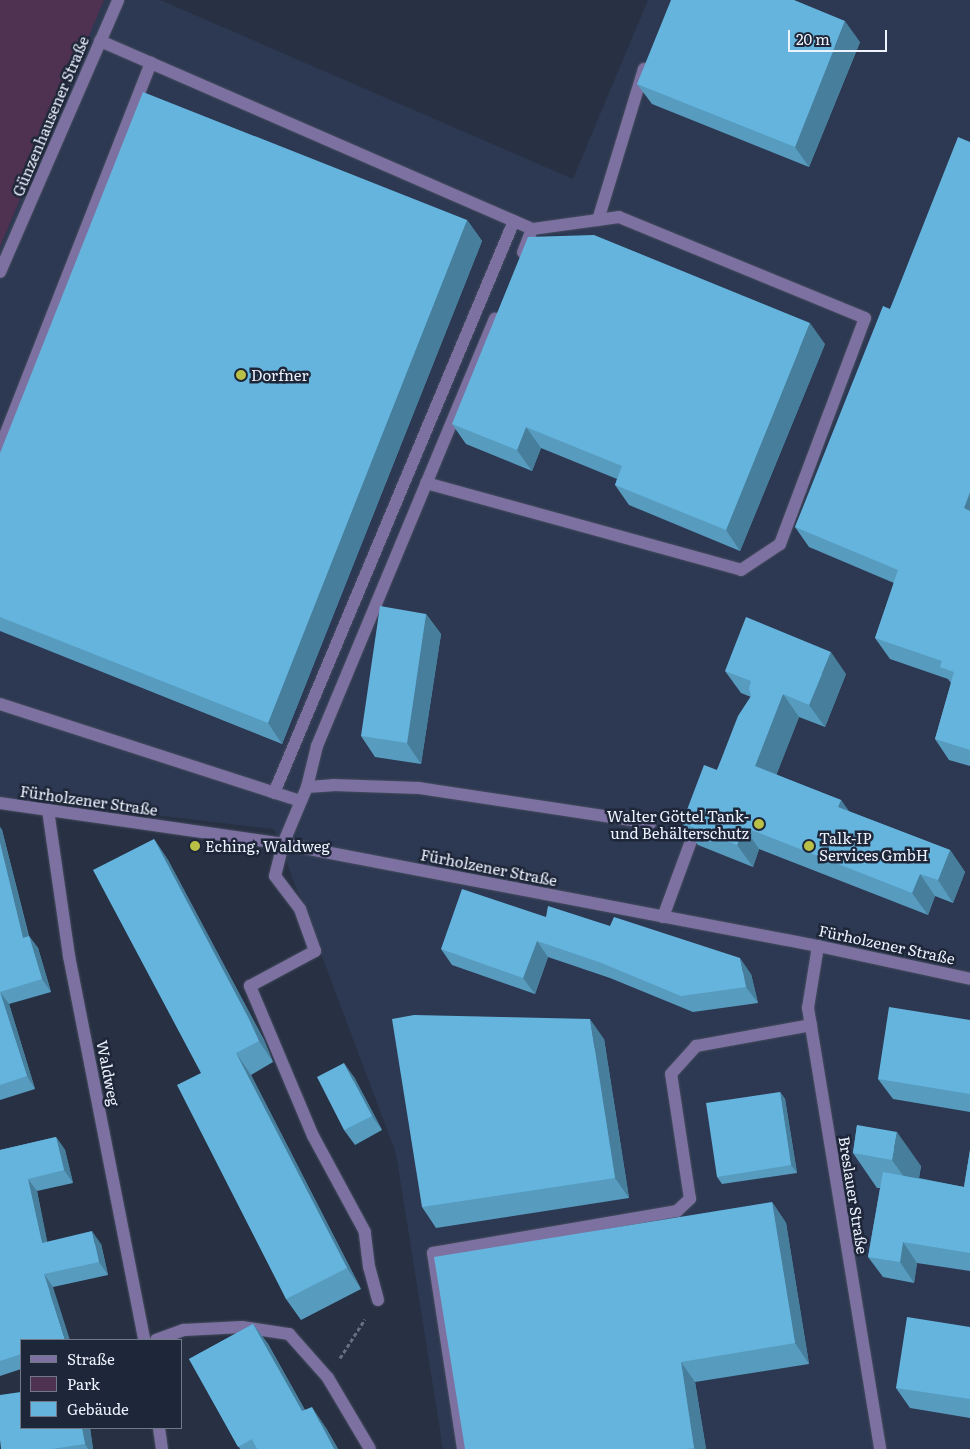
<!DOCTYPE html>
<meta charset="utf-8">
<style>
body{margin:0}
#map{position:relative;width:970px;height:1449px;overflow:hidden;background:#283144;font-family:Literata,serif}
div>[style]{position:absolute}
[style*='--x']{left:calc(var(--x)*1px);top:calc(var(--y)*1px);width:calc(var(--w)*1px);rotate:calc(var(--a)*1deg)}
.built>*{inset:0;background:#2d3952}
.green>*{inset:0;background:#4f3251}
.path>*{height:3px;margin-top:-1.5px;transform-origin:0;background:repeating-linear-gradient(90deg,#687080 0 4px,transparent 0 6.5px)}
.roads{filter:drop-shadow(0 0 1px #444c5e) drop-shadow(0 0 1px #444c5e)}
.minor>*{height:12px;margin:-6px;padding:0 6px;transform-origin:6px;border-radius:6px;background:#7c71a0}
.wall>*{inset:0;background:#579bbf}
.shaded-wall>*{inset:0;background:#477e9b}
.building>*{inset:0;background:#65b4de}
.dots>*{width:14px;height:14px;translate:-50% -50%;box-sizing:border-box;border:2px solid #1e2739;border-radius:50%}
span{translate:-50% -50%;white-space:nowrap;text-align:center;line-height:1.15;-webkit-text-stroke:5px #1e2739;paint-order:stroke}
.street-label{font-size:15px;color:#eef3fe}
.poi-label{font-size:15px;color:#eef3fe}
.left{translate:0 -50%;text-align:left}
.right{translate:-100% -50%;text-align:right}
.legend{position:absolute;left:20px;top:1339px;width:162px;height:90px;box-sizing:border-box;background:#1e2739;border:1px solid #717988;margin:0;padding:6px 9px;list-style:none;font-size:15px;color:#eef3fe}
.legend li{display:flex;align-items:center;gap:10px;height:25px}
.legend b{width:25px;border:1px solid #717988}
.scale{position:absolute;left:788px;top:30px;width:99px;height:22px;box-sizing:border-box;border:2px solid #eef3fe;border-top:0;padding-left:6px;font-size:15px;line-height:18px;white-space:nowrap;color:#eef3fe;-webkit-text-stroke:4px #1e2739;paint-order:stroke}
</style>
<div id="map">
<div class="built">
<div style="clip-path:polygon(104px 0,160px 0,573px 179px,648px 0,970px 0,970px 1449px,443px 1449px,396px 1153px,274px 829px,0 797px,0 247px)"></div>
</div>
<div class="green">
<div style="clip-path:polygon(0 0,104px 0,0 247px)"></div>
</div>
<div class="path">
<div style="--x:340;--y:1358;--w:46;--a:-57.3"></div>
</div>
<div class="roads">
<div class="minor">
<div style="--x:100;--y:41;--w:471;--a:23.5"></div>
<div style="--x:598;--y:220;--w:158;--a:-73.1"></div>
<div style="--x:0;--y:272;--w:296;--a:-66.5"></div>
<div style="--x:0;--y:448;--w:414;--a:-68.6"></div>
<div style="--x:426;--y:483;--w:327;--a:15.4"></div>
<div style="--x:741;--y:570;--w:47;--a:-33.7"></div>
<div style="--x:780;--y:544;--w:241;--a:-69.4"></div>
<div style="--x:865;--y:318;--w:266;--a:-157.7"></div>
<div style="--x:619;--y:217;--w:88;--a:172.1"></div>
<div style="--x:532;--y:229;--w:25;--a:111"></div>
<div style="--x:0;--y:704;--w:316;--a:17.9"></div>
<div style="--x:307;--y:787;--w:26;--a:-4"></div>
<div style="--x:333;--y:785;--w:86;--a:2"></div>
<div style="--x:419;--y:788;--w:234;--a:8.6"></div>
<div style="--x:274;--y:793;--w:620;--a:-67.24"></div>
<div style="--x:0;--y:803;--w:286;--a:8.2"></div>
<div style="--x:283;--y:844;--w:545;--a:10.79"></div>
<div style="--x:818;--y:946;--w:156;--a:12.2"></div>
<div style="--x:48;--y:810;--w:148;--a:81.8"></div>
<div style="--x:69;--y:956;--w:391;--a:78.9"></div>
<div style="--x:663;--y:917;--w:101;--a:-69.8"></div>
<div style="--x:818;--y:946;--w:63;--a:99.2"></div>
<div style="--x:808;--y:1008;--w:447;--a:80.7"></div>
<div style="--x:378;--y:1300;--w:34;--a:-105"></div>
<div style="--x:369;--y:1267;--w:35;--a:-97"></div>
<div style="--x:365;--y:1232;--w:109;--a:-118.4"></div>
<div style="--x:313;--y:1136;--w:163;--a:-112.8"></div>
<div style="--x:250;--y:986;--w:74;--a:-28.3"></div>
<div style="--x:315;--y:951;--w:45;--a:-109.7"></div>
<div style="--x:300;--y:909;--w:41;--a:-127.1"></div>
<div style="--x:275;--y:876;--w:33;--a:-76"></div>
<div style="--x:283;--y:844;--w:62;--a:-67.2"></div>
<div style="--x:307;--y:787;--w:42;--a:-76.3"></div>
<div style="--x:317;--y:746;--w:463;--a:-67.4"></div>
<div style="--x:156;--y:1340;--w:30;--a:-20"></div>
<div style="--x:184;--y:1330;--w:58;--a:-3"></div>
<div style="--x:242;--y:1327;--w:48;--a:8.5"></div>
<div style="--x:289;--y:1334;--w:59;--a:48.4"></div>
<div style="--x:328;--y:1378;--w:82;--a:59.4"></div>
<div style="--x:159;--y:1428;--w:21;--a:82"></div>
<div style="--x:463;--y:1449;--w:198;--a:-98.7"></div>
<div style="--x:433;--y:1253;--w:248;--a:-9.8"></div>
<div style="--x:677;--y:1211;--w:18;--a:-43"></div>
<div style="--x:690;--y:1199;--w:126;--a:-98.6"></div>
<div style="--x:671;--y:1074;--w:38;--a:-48"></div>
<div style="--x:696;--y:1046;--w:117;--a:-10.3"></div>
</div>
</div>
<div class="wall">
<div style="clip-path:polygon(860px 42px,809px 167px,652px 104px,637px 84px)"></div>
<div style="clip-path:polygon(970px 142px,970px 766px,949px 760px,935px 739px,951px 683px,948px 679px,890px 659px,875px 638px,894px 583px,809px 547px,795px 527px,890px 309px)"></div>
<div style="clip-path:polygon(467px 220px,482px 241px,282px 744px,0 631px,0 453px)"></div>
<div style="clip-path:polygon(825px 344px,740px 551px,629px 505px,615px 485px,617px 479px,541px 448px,532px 471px,466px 444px,452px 424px)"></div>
<div style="clip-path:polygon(426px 614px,441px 634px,421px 764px,375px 757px,361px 736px)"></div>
<div style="clip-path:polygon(725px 671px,846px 674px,825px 727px,799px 717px,776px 775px,841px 800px,848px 811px,950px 850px,965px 872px,953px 903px,935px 896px,928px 915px,759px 849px,753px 867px,698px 845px,682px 823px,717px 770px,751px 697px,741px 693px)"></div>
<div style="clip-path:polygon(0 827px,2px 830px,29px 936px,38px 948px,51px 992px,9px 1004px,35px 1089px,0 1100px)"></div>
<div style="clip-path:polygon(154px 839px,168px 860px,264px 1040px,273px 1062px,251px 1075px,361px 1289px,301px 1320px,286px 1299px,201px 1073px)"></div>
<div style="clip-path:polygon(546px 917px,751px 974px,758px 1003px,693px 1012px,610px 978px,548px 957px,535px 994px,452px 965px,441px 949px)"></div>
<div style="clip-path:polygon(970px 1020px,970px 1112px,893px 1099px,878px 1079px)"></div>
<div style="clip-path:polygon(604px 1039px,629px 1198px,436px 1228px,422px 1207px)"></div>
<div style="clip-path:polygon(354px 1077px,382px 1130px,355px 1145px,344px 1130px)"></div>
<div style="clip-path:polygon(780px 1092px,785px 1099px,797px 1173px,722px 1184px,717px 1177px)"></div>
<div style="clip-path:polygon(857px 1125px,921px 1166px,919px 1178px,964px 1187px,970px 1150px,970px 1271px,917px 1263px,914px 1283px,883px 1277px,868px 1257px,880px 1188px,877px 1188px,853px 1153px)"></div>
<div style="clip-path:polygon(56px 1137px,65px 1150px,73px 1183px,37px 1191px,47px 1242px,101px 1244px,108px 1275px,53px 1287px,21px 1340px,21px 1369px,0 1376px,0 1150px)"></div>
<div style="clip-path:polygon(772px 1202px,786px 1223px,809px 1364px,695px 1382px,706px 1449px,465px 1449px)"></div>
<div style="clip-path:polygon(253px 1324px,268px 1344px,305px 1410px,326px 1428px,338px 1449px,240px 1449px,189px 1359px)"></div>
<div style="clip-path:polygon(970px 1327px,970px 1418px,910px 1408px,896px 1388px)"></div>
<div style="clip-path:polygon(90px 1428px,93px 1449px,1px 1449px)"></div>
</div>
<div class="shaded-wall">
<div style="clip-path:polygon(845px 21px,860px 42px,809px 167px,795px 147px)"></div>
<div style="clip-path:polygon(467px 220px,482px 241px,282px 744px,268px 723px)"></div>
<div style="clip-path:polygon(810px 323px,825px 344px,740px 551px,726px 530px)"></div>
<div style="clip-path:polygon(526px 427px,541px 448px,532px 471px,517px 450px)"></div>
<div style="clip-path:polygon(970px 492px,970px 518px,964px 508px)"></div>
<div style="clip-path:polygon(426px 614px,441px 634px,421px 764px,407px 743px)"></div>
<div style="clip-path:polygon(831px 652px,846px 674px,825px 727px,809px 705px)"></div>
<div style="clip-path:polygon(783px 694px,799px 717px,771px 789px,755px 766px)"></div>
<div style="clip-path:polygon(841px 800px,857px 822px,838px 807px)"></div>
<div style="clip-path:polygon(0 827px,2px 830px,32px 950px,23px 938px,0 843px)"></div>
<div style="clip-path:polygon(744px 827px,759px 849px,753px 867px,737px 845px)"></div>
<div style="clip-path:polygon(154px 839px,168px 860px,264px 1040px,273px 1062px,259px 1041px)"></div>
<div style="clip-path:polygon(950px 850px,965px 872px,953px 903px,938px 880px)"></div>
<div style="clip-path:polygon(920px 874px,935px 896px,928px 915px,912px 893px)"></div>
<div style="clip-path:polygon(29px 936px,38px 948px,51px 992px,42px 979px)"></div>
<div style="clip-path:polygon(537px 941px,548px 957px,535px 994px,523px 978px)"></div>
<div style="clip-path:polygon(740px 958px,751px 974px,758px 1003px,746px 987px)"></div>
<div style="clip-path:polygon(0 992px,9px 1004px,35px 1089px,27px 1076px)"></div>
<div style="clip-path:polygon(590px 1019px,604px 1039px,629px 1198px,615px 1178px)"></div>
<div style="clip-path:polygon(236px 1053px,251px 1075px,361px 1289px,347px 1268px)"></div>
<div style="clip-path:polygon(344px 1063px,354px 1077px,382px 1130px,372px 1116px)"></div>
<div style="clip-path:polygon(780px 1092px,785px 1099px,797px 1173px,791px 1165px)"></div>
<div style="clip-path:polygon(897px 1132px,921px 1166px,916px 1194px,892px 1160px)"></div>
<div style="clip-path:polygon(56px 1137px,65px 1150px,73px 1183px,64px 1170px)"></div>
<div style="clip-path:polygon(28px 1179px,37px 1191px,50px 1255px,42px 1243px)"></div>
<div style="clip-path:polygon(772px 1202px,786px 1223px,809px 1364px,795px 1343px)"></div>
<div style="clip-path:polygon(92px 1231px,101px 1244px,108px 1275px,99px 1262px)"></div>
<div style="clip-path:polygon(903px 1242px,917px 1263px,914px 1283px,900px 1262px)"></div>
<div style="clip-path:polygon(44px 1274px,53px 1287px,70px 1340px,65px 1340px)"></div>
<div style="clip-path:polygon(253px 1324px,268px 1344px,317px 1432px,302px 1411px)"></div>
<div style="clip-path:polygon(681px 1362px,695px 1382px,706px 1449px,695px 1449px,694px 1448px)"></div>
<div style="clip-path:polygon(312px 1407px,326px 1428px,338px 1449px,334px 1449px)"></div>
<div style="clip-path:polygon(82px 1428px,90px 1428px,93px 1449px,88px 1449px,85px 1444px)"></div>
</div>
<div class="building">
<div style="clip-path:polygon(671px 0,794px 0,845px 21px,795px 147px,637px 84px)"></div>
<div style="clip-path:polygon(143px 92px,467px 220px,268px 723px,0 617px,0 453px)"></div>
<div style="clip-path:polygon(958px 137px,970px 142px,970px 492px,964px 508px,970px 511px,970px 750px,935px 739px,954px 672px,940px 667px,942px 661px,875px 638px,898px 570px,795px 527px,883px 306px,890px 309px)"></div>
<div style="clip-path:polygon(594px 235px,810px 323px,726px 530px,615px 485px,622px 466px,526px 427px,517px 450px,452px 424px,528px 237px)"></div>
<div style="clip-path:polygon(380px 606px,426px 614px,407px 743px,361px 736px)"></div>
<div style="clip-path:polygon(746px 617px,831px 652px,809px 705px,783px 694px,755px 766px,841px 800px,838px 807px,950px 850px,938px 880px,920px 874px,912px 893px,744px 827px,737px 845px,682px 823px,704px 765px,717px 770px,738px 716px,751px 696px,749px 689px,751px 681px,725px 671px)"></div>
<div style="clip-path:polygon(154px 839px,249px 1019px,259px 1041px,236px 1053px,347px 1268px,286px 1299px,177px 1085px,201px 1073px,93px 870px)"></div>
<div style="clip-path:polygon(0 843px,23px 938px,29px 936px,42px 979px,0 992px,27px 1076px,0 1085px)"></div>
<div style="clip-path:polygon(462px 889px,546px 917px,548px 906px,610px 926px,614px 917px,740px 958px,746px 987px,681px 996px,599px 962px,537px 941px,523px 978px,441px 949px)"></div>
<div style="clip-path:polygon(889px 1007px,970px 1020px,970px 1094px,878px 1079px)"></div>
<div style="clip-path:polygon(414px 1015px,590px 1019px,615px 1178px,422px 1207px,392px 1019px)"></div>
<div style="clip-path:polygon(344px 1063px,372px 1116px,344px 1130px,317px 1077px)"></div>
<div style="clip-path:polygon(780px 1092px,791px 1165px,717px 1177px,706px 1103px)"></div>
<div style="clip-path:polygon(857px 1125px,897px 1132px,892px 1160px,853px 1153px)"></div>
<div style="clip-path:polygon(56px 1137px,64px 1170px,28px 1179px,42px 1243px,92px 1231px,99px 1262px,44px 1274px,65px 1340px,21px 1340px,21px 1354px,0 1361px,0 1150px)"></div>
<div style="clip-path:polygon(970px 1150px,970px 1253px,903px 1242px,900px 1262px,868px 1257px,883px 1172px,964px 1187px)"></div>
<div style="clip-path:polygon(772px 1202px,795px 1343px,681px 1362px,694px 1448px,685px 1449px,465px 1449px,434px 1257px)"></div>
<div style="clip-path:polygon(907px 1317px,970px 1327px,970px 1399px,896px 1388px)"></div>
<div style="clip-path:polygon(253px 1324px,302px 1411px,312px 1407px,334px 1449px,257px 1449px,252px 1439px,238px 1447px,189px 1359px)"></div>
<div style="clip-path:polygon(21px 1392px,21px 1428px,82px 1428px,85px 1444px,52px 1449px,1px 1449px,0 1440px,0 1395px)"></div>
</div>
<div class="dots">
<div style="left:241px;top:375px;background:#bac045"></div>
<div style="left:759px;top:824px;background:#bac045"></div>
<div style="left:195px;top:846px;background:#bac045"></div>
<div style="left:809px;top:846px;background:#bac045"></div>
</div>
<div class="street-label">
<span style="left:50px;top:116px;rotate:-67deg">Günzenhausener Straße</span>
<span style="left:89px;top:800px;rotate:8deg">Fürholzener Straße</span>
<span style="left:489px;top:867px;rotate:11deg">Fürholzener Straße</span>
<span style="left:887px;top:944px;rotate:12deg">Fürholzener Straße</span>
<span style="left:109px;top:1073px;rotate:79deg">Waldweg</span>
<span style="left:854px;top:1195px;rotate:81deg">Breslauer Straße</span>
</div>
<div class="poi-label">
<span class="left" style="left:251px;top:375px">Dorfner</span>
<span class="right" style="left:749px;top:824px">Walter Göttel Tank-<br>und Behälterschutz</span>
<span class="left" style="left:819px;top:846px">Talk-IP<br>Services GmbH</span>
<span class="left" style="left:205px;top:846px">Eching, Waldweg</span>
</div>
<ul class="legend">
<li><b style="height:6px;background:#7c71a0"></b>Straße</li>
<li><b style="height:14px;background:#4f3251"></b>Park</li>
<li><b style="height:14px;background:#65b4de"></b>Gebäude</li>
</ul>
<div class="scale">20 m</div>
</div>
